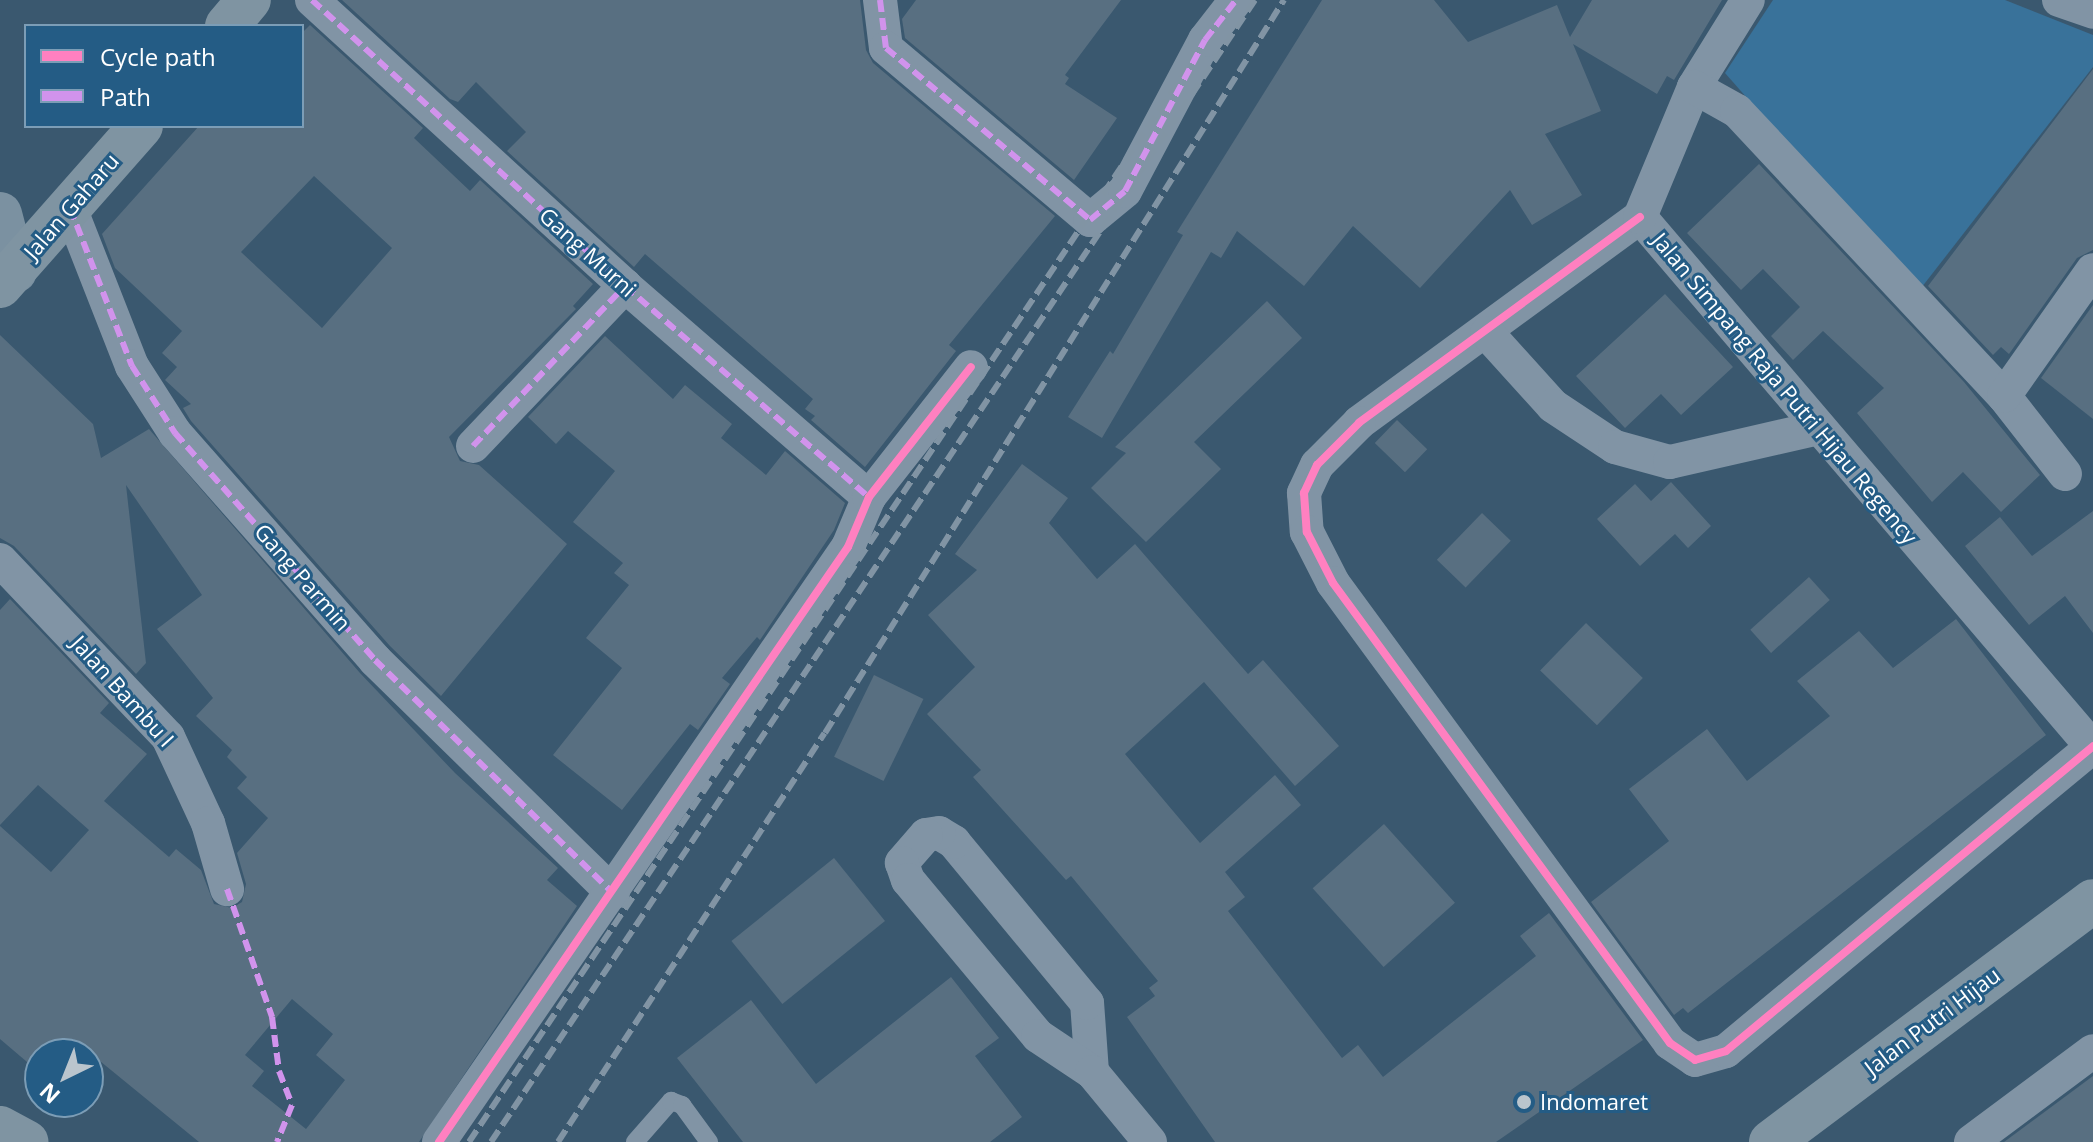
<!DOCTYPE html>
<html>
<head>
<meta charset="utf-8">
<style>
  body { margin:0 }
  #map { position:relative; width:2093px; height:1142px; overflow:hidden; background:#3a586f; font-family:"Open Sans",sans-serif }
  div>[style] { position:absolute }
  .green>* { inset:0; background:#39729a }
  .building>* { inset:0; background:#586f81; transform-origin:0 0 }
  .lane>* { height:18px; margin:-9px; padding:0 9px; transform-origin:9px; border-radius:9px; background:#8194a5 }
  .street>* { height:34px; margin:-17px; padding:0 17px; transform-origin:17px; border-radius:17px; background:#8194a5 }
  .secondary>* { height:44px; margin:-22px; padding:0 22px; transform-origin:22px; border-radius:22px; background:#7b91a1 }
  .primary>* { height:44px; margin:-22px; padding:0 22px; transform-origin:22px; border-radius:22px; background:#7f94a2 }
  .rail>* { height:6px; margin-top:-3px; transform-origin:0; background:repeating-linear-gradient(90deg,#8194a4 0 14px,transparent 0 20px) }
  .quiet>* { height:6px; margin-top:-3px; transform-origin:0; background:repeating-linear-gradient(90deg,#d193ec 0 12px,transparent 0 18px) }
  .cycleway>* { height:8px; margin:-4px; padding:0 4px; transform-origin:4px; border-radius:4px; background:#ff80c0 }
  .dots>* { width:22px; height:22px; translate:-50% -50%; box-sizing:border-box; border:4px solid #245c85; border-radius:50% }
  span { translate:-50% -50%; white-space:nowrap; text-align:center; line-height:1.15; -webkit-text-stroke:6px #245c85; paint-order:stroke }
  .street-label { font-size:22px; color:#fff }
  .poi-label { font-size:22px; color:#fff }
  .left { translate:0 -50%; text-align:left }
  .legend { position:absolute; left:24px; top:24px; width:280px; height:104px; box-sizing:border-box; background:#245c85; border:2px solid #7c9db6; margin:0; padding:10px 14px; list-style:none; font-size:24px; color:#fff }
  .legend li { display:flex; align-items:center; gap:16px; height:40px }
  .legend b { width:40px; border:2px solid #7c9db6 }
  .north { position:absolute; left:24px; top:1038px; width:80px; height:80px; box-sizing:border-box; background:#245c85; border:2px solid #7c9db6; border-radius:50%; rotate:223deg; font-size:22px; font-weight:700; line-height:32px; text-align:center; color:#fff }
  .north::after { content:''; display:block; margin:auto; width:28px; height:36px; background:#bac5cd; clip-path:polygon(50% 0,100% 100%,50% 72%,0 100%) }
</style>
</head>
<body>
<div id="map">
  <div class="green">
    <i style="clip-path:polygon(1773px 0,2005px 0,2093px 35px,2093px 67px,1918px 292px,1725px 73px)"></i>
  </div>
  <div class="building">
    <i style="clip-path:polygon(342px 0,860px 0,866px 50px,873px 63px,1055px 216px,949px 345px,956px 351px,865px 467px,811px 420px,815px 416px,805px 409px,813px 399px,645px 254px,634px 267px,507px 151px,526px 132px,476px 82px,458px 102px,450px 99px)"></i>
    <i style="clip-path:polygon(916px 0,1121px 0,1065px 75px,1069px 78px,1065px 84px,1117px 118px,1074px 180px,905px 38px,902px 19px)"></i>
    <i style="clip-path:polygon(1322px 0,1434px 0,1468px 42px,1557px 5px,1570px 37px,1592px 0,1722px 0,1674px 80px,1667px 76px,1657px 94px,1573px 44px,1601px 111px,1545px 134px,1582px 195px,1532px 225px,1510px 190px,1420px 288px,1353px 226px,1304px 286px,1237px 231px,1221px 258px,1211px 252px,1102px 438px,1068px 417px,1110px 351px,1113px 354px,1183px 235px,1177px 232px)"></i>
    <i style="clip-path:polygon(evenodd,310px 25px,423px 128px,414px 138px,470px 191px,480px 180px,593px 284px,573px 306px,576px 309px,449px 437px,460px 461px,479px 465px,567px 544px,441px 696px,390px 646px,191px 421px,183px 408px,191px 404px,165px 380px,177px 367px,162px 353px,182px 331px,115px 268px,102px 234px,199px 126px,302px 126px,302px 33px,310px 25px,314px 176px,392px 248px,322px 328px,241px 252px,314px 176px)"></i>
    <i style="clip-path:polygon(2093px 69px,2093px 250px,2077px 258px,2009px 354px,2001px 347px,1993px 355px,1928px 286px)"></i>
    <i style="clip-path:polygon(1759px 164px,1964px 382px,2040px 475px,2001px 512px,1963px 472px,1932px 502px,1857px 413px,1884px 388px,1823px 331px,1793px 360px,1771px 336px,1800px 307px,1763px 269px,1741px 290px,1687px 233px)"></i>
    <i style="clip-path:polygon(1665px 294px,1733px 367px,1681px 415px,1661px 394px,1625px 428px,1576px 376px)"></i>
    <i style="clip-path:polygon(1267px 301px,1302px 338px,1194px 442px,1221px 469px,1146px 542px,1091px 488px,1126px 453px,1115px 447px)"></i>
    <i style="clip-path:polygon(2093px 305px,2093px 419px,2041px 378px)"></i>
    <i style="clip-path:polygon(evenodd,0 335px,93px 424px,101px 458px,149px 429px,360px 673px,455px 773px,558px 868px,547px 880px,577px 906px,419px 1142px,199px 1142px,73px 1039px,61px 1054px,40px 1054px,40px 1073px,0 1039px,0 826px,51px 872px,89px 830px,38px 785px,0 825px,0 610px,10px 599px,109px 703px,100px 713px,147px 754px,104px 801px,169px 857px,176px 849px,201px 870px,214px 904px,232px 908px,242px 902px,246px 884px,237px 853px,268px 818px,237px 788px,247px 777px,227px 757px,232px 750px,196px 716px,213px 698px,157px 629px,202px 595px,126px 485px,146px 663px,136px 674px,14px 546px,0 538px,0 335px,292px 999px,333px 1034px,316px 1055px,345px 1080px,306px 1129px,252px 1086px,264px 1071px,245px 1055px,292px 999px)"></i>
    <i style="clip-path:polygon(605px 336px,673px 399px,685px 385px,732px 424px,721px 438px,766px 475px,785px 451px,845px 503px,834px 530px,760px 640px,757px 637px,722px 678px,730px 684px,698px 730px,690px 724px,622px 810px,553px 755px,622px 668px,586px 638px,629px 585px,614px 573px,623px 563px,573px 522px,615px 471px,568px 431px,556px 444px,528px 417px)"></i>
    <i style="left:1397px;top:420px;width:42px;height:32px;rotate:44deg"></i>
    <i style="clip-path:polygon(1022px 464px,1068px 498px,1049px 523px,1097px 579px,1135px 544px,1248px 674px,1263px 660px,1339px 746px,1295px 786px,1204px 682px,1125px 754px,1200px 843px,1275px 775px,1301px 805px,1225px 872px,1245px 897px,1228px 911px,1342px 1058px,1358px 1045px,1383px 1077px,1536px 956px,1520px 936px,1549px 913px,1643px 1040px,1496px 1142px,1215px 1142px,1127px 1017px,1155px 996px,1149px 988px,1158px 981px,1071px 876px,1066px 880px,973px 777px,981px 770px,927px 714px,975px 667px,928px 615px,977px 570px,955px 554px)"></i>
    <i style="clip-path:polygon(1671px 482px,1711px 526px,1688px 548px,1675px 534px,1640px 566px,1597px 519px,1635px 484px,1651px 501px)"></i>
    <i style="clip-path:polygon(2093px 511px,2093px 633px,2065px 596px,2029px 625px,1965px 546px,2000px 517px,2032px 556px)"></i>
    <i style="left:1482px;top:513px;width:40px;height:65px;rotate:44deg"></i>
    <i style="left:1809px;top:577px;width:31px;height:79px;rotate:48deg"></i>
    <i style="clip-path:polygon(1956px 619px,2046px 735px,1688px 1013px,1683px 1008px,1674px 1015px,1591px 902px,1669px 841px,1629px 789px,1707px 729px,1747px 781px,1830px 716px,1797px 681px,1859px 631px,1893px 668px)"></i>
    <i style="left:1586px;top:623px;width:79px;height:66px;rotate:44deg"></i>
    <i style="left:874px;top:675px;width:55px;height:91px;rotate:26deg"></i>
    <i style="left:1384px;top:824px;width:106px;height:96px;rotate:48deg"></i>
    <i style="left:834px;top:858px;width:81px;height:132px;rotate:51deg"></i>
    <i style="clip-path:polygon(951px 977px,999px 1038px,975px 1056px,1022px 1117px,990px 1142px,743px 1142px,677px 1058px,751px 1000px,816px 1084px)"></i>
    <i style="clip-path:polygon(2093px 1076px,2093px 1142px,2004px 1142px)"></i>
  </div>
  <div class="lane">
    <i style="left:635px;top:1142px;width:55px;rotate:-48.7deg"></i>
    <i style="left:671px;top:1101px;width:12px;rotate:20deg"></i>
    <i style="left:682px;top:1105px;width:46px;rotate:53.9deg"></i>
  </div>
  <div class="street">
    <i style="left:312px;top:0;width:424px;rotate:42.4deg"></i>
    <i style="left:625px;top:286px;width:323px;rotate:40.9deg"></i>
    <i style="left:880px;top:0;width:48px;rotate:82.9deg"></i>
    <i style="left:886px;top:48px;width:267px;rotate:40.1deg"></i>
    <i style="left:1090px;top:220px;width:45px;rotate:-39.6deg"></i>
    <i style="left:1125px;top:191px;width:171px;rotate:-62.1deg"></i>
    <i style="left:1205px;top:40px;width:51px;rotate:-52.2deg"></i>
    <i style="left:2059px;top:0;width:36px;rotate:19deg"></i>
    <i style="left:1694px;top:87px;width:102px;rotate:-58.2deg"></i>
    <i style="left:70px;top:208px;width:170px;rotate:68.6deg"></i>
    <i style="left:132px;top:366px;width:80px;rotate:57.3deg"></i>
    <i style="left:175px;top:433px;width:303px;rotate:48.6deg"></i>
    <i style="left:375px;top:660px;width:333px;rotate:44.4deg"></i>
    <i style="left:1640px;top:217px;width:348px;rotate:143.8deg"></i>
    <i style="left:1359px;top:423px;width:59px;rotate:135deg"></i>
    <i style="left:1317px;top:465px;width:31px;rotate:115deg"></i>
    <i style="left:1304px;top:493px;width:39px;rotate:86deg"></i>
    <i style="left:1307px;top:532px;width:57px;rotate:63deg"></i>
    <i style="left:1333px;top:583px;width:570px;rotate:53.77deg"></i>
    <i style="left:1670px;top:1043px;width:30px;rotate:34deg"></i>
    <i style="left:1695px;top:1060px;width:32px;rotate:-16deg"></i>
    <i style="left:1726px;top:1051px;width:477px;rotate:-39.7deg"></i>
    <i style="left:1640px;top:217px;width:698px;rotate:49.53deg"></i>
    <i style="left:1640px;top:217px;width:141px;rotate:-67.4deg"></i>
    <i style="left:1694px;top:87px;width:49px;rotate:29.2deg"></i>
    <i style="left:1737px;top:111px;width:391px;rotate:46.9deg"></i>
    <i style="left:2004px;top:396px;width:99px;rotate:52deg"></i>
    <i style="left:1487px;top:333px;width:98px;rotate:47.9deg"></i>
    <i style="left:1553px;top:406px;width:74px;rotate:33.5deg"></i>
    <i style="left:1615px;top:447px;width:57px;rotate:15.3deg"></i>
    <i style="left:1670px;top:462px;width:153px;rotate:-12.9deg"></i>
    <i style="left:2004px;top:396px;width:154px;rotate:-54.8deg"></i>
    <i style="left:473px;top:446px;width:221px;rotate:-46.5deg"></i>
    <i style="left:0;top:560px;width:244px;rotate:46.5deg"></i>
    <i style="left:168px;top:737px;width:95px;rotate:65.1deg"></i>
    <i style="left:208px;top:823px;width:69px;rotate:73.9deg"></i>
    <i style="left:1092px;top:1072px;width:69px;rotate:-94.1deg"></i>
    <i style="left:1087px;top:1003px;width:209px;rotate:-129.6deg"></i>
    <i style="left:954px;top:842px;width:17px;rotate:-149deg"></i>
    <i style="left:939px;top:833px;width:13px;rotate:171deg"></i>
    <i style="left:926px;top:835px;width:37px;rotate:131deg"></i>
    <i style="left:902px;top:863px;width:18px;rotate:71deg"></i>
    <i style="left:908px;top:880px;width:203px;rotate:50.2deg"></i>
    <i style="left:1038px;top:1036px;width:65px;rotate:33.7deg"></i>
    <i style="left:1092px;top:1072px;width:91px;rotate:50.4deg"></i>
    <i style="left:439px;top:1142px;width:722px;rotate:-55.5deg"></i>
    <i style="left:848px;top:547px;width:54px;rotate:-67.2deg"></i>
    <i style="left:869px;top:497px;width:165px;rotate:-51.9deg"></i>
    <i style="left:1971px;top:1142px;width:152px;rotate:-36.7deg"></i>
  </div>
  <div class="secondary">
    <i style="left:0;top:214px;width:59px;rotate:75.3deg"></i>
  </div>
  <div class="primary">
    <i style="left:227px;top:26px;width:34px;rotate:-50deg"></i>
    <i style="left:0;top:286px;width:213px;rotate:-48.6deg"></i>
    <i style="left:0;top:1128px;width:30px;rotate:28deg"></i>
    <i style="left:1771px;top:1142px;width:402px;rotate:-36.8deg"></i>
  </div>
  <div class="rail">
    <i style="left:469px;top:1142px;width:1374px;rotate:-56.22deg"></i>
    <i style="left:491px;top:1142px;width:1374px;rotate:-56.22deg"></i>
    <i style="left:558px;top:1142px;width:488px;rotate:-56.9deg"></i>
    <i style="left:825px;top:733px;width:865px;rotate:-57.95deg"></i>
  </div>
  <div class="quiet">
    <i style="left:312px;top:0;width:424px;rotate:42.4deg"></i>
    <i style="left:625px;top:286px;width:323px;rotate:40.9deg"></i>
    <i style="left:880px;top:0;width:48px;rotate:82.9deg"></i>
    <i style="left:886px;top:48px;width:267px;rotate:40.1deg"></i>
    <i style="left:1090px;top:220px;width:45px;rotate:-39.6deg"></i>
    <i style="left:1125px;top:191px;width:171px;rotate:-62.1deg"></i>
    <i style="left:1205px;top:40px;width:51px;rotate:-52.2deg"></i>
    <i style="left:70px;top:208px;width:170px;rotate:68.6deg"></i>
    <i style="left:132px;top:366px;width:80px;rotate:57.3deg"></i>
    <i style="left:175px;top:433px;width:303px;rotate:48.6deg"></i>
    <i style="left:375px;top:660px;width:333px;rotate:44.4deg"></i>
    <i style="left:473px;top:446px;width:221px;rotate:-46.5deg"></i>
    <i style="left:227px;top:889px;width:136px;rotate:70.6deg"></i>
    <i style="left:272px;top:1017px;width:54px;rotate:82.6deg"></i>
    <i style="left:279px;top:1071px;width:36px;rotate:69deg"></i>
    <i style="left:292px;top:1105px;width:40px;rotate:112deg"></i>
  </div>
  <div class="cycleway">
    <i style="left:1640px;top:217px;width:348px;rotate:143.8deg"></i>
    <i style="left:1359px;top:423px;width:59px;rotate:135deg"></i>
    <i style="left:1317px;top:465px;width:31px;rotate:115deg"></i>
    <i style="left:1304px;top:493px;width:39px;rotate:86deg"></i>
    <i style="left:1307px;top:532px;width:57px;rotate:63deg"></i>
    <i style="left:1333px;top:583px;width:570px;rotate:53.77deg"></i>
    <i style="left:1670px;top:1043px;width:30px;rotate:34deg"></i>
    <i style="left:1695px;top:1060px;width:32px;rotate:-16deg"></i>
    <i style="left:1726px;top:1051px;width:477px;rotate:-39.7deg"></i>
    <i style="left:439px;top:1142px;width:722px;rotate:-55.5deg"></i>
    <i style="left:848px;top:547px;width:54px;rotate:-67.2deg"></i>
    <i style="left:869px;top:497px;width:165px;rotate:-51.9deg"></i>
  </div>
  <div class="dots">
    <i style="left:1524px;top:1102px;background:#bac5cd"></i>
  </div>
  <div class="street-label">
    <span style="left:71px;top:206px;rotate:-49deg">Jalan Gaharu</span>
    <span style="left:588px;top:252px;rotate:42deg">Gang Murni</span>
    <span style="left:1785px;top:388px;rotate:50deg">Jalan Simpang Raja Putri Hijau Regency</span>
    <span style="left:303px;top:577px;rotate:49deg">Gang Parmin</span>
    <span style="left:123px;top:691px;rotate:48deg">Jalan Bambu I</span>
    <span style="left:1932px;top:1021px;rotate:-37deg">Jalan Putri Hijau</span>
  </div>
  <div class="poi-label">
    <span class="left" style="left:1540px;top:1102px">Indomaret</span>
  </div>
  <ul class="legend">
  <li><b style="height:10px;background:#ff80c0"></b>Cycle path</li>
  <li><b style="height:10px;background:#d193ec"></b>Path</li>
  </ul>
  <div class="north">N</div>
</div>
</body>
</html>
